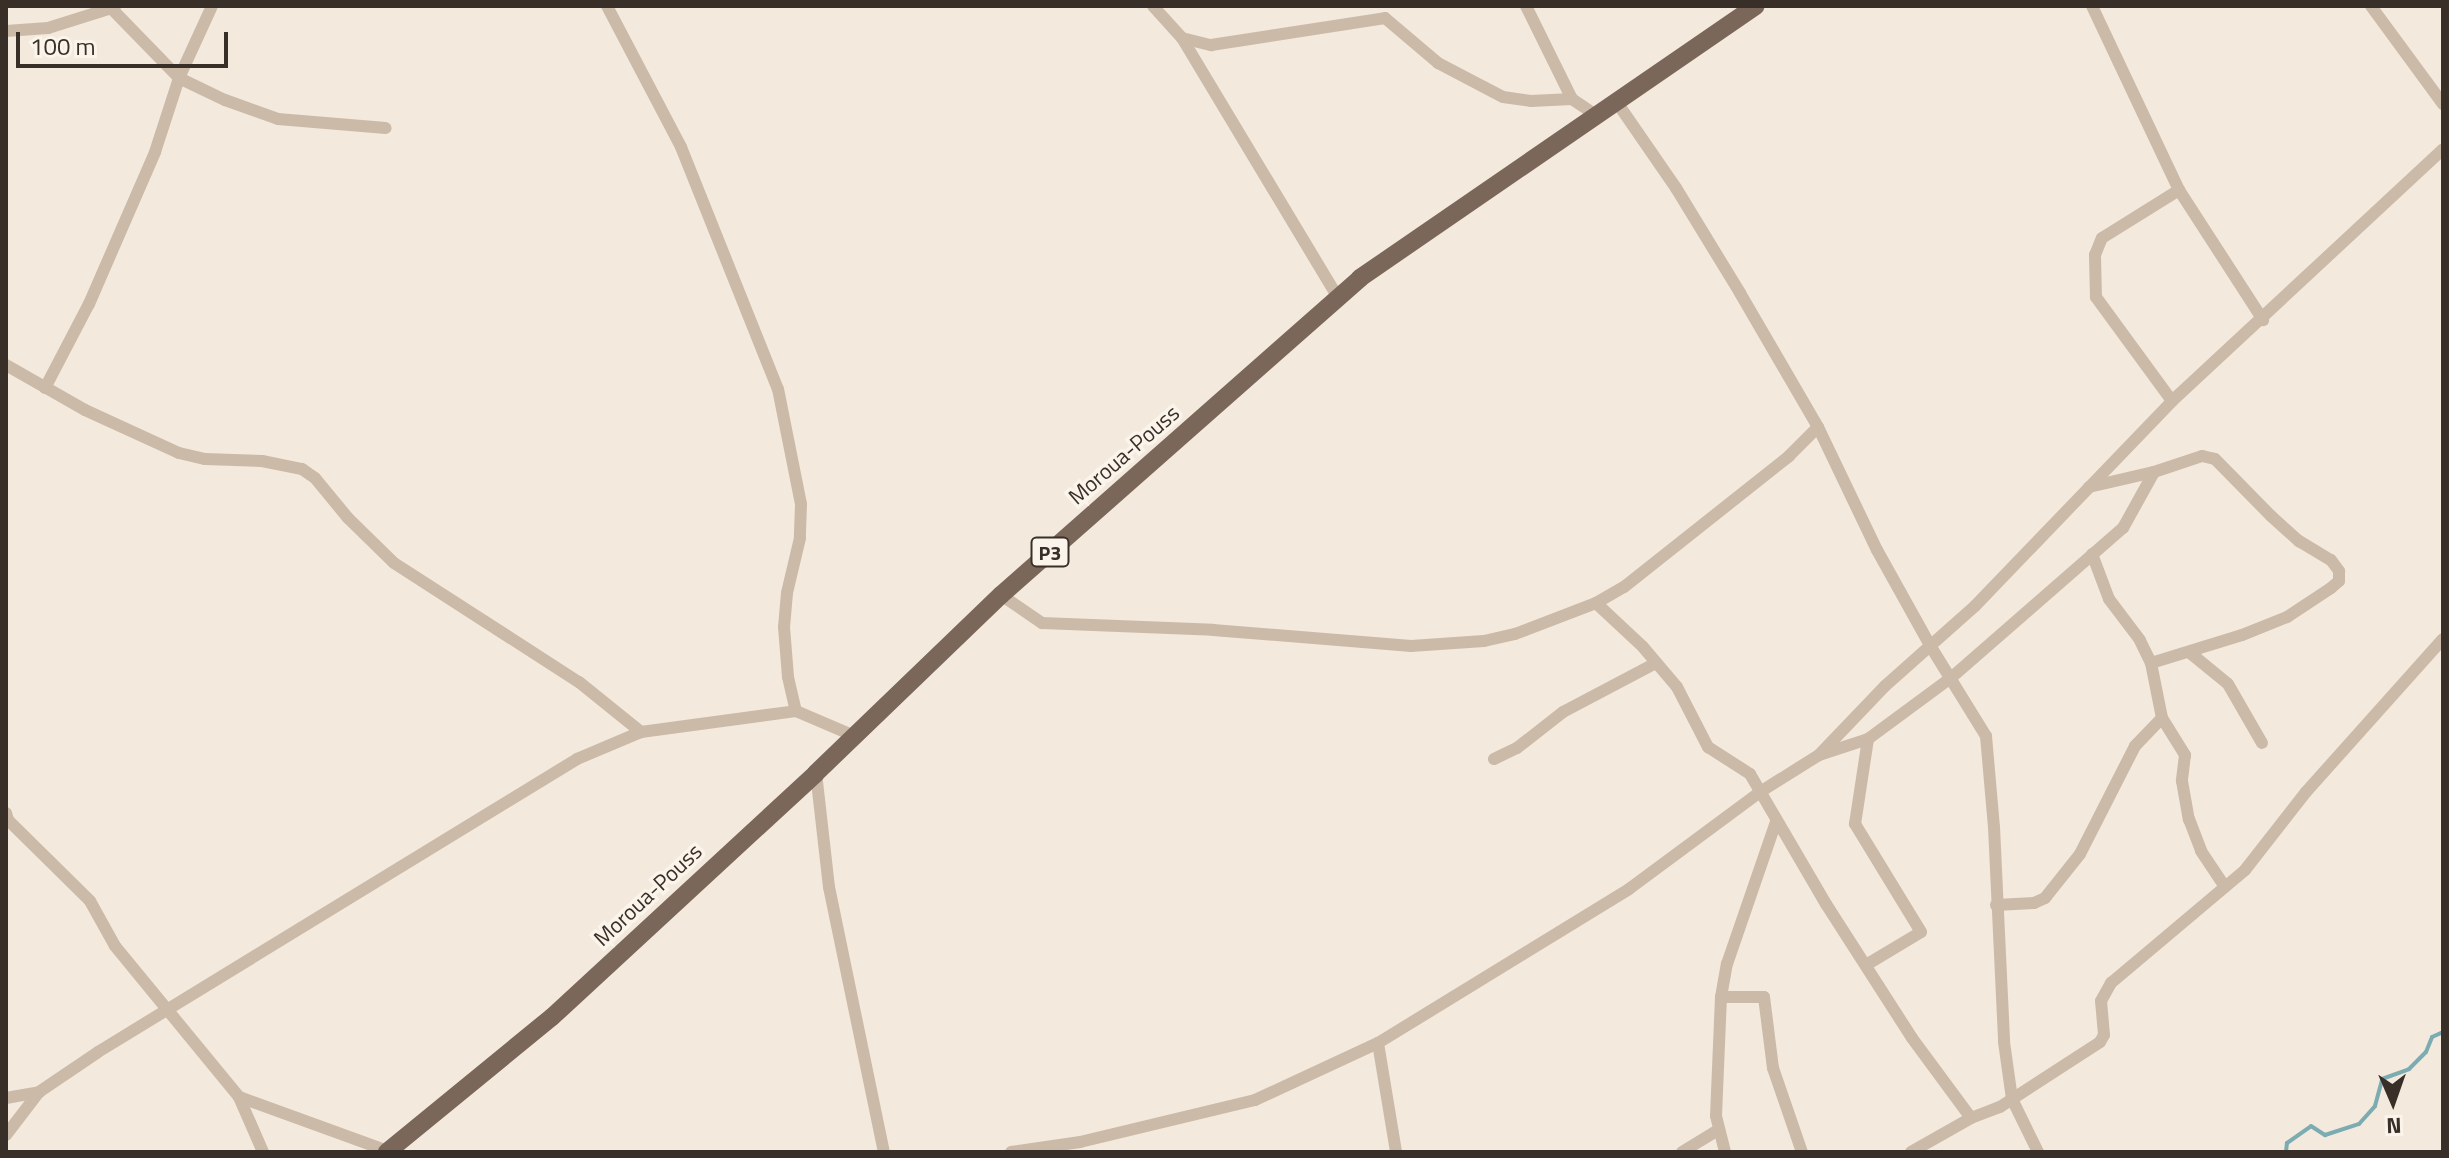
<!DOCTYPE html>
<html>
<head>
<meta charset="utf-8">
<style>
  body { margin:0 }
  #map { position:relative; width:2449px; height:1158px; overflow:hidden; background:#f3eadd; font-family:"Titillium Web",sans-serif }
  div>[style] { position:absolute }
  .stream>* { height:4px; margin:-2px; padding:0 2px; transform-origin:2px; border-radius:2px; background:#7cacb1 }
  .minor>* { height:12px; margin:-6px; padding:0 6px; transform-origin:6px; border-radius:6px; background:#ccbaa9 }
  .primary>* { height:18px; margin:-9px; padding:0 9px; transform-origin:9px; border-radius:9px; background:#7b665a }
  span { translate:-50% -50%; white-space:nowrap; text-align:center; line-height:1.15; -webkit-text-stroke:7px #faf4ea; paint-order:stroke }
  .shield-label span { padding:2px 6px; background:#faf4ea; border:2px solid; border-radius:6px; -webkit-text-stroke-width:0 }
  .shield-label { font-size:20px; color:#392f29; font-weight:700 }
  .street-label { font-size:22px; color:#392f29 }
  .frame { position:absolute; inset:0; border:8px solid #392f29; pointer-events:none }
  .north { position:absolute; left:2353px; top:1062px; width:80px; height:80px; -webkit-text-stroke:6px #faf4ea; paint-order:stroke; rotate:178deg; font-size:22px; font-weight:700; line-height:32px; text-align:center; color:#392f29 }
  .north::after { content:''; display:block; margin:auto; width:28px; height:36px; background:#392f29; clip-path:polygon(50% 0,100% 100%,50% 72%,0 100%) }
  .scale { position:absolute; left:16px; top:32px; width:212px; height:36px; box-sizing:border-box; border:4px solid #392f29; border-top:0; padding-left:10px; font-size:24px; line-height:28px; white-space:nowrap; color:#392f29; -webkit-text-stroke:6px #faf4ea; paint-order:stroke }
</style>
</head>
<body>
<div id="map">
  <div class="stream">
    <i style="left:2286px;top:1152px;width:9px;rotate:-84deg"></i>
    <i style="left:2287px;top:1143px;width:29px;rotate:-35deg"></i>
    <i style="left:2311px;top:1126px;width:17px;rotate:33deg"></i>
    <i style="left:2325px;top:1135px;width:36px;rotate:-18deg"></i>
    <i style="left:2359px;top:1124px;width:24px;rotate:-48deg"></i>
    <i style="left:2375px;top:1106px;width:28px;rotate:-75deg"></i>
    <i style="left:2382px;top:1079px;width:29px;rotate:-20deg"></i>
    <i style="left:2409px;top:1069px;width:24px;rotate:-45deg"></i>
    <i style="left:2426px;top:1052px;width:16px;rotate:-68deg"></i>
    <i style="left:2432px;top:1037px;width:12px;rotate:-24deg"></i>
  </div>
  <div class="minor">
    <i style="left:109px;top:6px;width:100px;rotate:45.8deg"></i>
    <i style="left:179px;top:78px;width:51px;rotate:25.6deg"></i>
    <i style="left:225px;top:100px;width:56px;rotate:19.7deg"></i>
    <i style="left:278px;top:119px;width:108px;rotate:4.8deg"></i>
    <i style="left:607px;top:6px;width:159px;rotate:62.3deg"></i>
    <i style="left:681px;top:147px;width:261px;rotate:68.2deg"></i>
    <i style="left:778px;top:389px;width:117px;rotate:78.7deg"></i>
    <i style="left:801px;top:504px;width:34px;rotate:92deg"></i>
    <i style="left:800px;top:538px;width:57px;rotate:103.3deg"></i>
    <i style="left:787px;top:593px;width:34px;rotate:95deg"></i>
    <i style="left:784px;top:627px;width:50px;rotate:85.4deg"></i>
    <i style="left:788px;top:677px;width:35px;rotate:77deg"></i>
    <i style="left:1153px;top:6px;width:43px;rotate:47.8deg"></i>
    <i style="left:1182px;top:38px;width:30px;rotate:14deg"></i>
    <i style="left:1211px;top:45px;width:176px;rotate:-8.8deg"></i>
    <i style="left:1385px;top:18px;width:70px;rotate:40.3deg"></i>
    <i style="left:1438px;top:63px;width:73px;rotate:27.6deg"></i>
    <i style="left:1503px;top:97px;width:28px;rotate:8deg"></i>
    <i style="left:1531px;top:101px;width:41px;rotate:-2.8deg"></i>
    <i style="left:1526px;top:6px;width:104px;rotate:63.7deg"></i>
    <i style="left:1572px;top:99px;width:30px;rotate:34deg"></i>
    <i style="left:2092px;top:6px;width:204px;rotate:64.7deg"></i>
    <i style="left:2179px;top:190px;width:155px;rotate:57.1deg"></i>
    <i style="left:2371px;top:6px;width:122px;rotate:53.7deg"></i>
    <i style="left:6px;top:31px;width:42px;rotate:-4.1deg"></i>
    <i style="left:48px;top:28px;width:70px;rotate:-17.4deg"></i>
    <i style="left:1182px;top:38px;width:305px;rotate:59deg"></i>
    <i style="left:1616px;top:101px;width:106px;rotate:55.4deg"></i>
    <i style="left:1676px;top:188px;width:123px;rotate:58.6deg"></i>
    <i style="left:1740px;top:293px;width:155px;rotate:59.8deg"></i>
    <i style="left:1818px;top:427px;width:136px;rotate:64.4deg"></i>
    <i style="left:1877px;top:550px;width:111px;rotate:60.9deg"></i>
    <i style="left:1931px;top:647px;width:105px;rotate:58.3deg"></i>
    <i style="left:1986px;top:736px;width:91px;rotate:85deg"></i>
    <i style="left:1994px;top:827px;width:215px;rotate:87.3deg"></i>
    <i style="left:2004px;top:1042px;width:58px;rotate:82deg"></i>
    <i style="left:2012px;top:1099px;width:59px;rotate:63.9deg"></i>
    <i style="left:6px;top:365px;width:91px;rotate:29.7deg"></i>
    <i style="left:85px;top:410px;width:103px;rotate:24.6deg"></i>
    <i style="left:179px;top:453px;width:27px;rotate:13deg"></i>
    <i style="left:205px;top:459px;width:57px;rotate:2deg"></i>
    <i style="left:262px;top:461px;width:41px;rotate:11.3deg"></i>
    <i style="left:302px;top:469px;width:16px;rotate:35deg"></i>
    <i style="left:315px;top:478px;width:52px;rotate:50.5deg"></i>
    <i style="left:348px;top:518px;width:64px;rotate:44.4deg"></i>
    <i style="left:394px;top:563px;width:220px;rotate:32.8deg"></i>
    <i style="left:579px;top:682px;width:80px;rotate:38.9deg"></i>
    <i style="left:45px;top:388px;width:95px;rotate:-62.4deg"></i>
    <i style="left:89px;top:304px;width:166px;rotate:-66.5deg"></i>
    <i style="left:155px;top:152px;width:78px;rotate:-72deg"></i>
    <i style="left:179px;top:78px;width:79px;rotate:-65.4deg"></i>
    <i style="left:2172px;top:401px;width:129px;rotate:-126.2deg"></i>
    <i style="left:2096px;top:297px;width:42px;rotate:-91.4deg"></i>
    <i style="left:2095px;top:255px;width:18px;rotate:-68deg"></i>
    <i style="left:2102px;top:238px;width:91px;rotate:-31.9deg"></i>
    <i style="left:2089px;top:487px;width:67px;rotate:-13deg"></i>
    <i style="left:2154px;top:472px;width:51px;rotate:-18.4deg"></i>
    <i style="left:2202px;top:456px;width:13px;rotate:13deg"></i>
    <i style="left:2215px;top:459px;width:80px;rotate:45.5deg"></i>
    <i style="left:2271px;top:516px;width:38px;rotate:42deg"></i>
    <i style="left:2299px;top:541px;width:37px;rotate:31deg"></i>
    <i style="left:2331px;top:560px;width:14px;rotate:54deg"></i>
    <i style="left:2339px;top:571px;width:10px;rotate:90deg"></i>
    <i style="left:2339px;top:581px;width:11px;rotate:139deg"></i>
    <i style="left:2331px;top:588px;width:53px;rotate:146.6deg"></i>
    <i style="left:2287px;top:617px;width:48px;rotate:158.2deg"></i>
    <i style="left:2242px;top:635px;width:95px;rotate:162.9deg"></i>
    <i style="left:1001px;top:595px;width:50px;rotate:34.3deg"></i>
    <i style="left:1042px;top:623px;width:171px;rotate:2.3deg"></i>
    <i style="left:1213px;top:630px;width:199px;rotate:4.6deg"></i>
    <i style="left:1411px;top:646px;width:73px;rotate:-3.9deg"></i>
    <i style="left:1484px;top:641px;width:32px;rotate:-13deg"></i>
    <i style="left:1515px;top:634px;width:87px;rotate:-20.9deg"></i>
    <i style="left:1596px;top:603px;width:32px;rotate:-30deg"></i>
    <i style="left:1624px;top:587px;width:211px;rotate:-38.4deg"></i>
    <i style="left:1789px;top:456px;width:41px;rotate:-45deg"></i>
    <i style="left:1596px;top:603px;width:64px;rotate:43.1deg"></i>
    <i style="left:1643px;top:647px;width:52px;rotate:49.6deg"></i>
    <i style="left:1677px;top:687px;width:68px;rotate:62.7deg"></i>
    <i style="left:1708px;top:747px;width:50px;rotate:32.7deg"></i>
    <i style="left:1750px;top:774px;width:151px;rotate:59.7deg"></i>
    <i style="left:1826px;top:904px;width:159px;rotate:57.3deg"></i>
    <i style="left:1912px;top:1038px;width:99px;rotate:53.6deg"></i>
    <i style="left:2189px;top:652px;width:50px;rotate:39.4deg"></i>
    <i style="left:2228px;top:684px;width:68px;rotate:60deg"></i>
    <i style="left:2162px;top:718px;width:44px;rotate:58.1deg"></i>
    <i style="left:2185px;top:755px;width:26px;rotate:97deg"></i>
    <i style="left:2182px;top:781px;width:39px;rotate:80deg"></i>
    <i style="left:2189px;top:819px;width:34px;rotate:69deg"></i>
    <i style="left:2201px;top:851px;width:43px;rotate:56.3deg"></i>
    <i style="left:1819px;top:755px;width:52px;rotate:-18.1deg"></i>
    <i style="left:1868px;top:739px;width:104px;rotate:-36.4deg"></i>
    <i style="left:1952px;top:677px;width:227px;rotate:-41.1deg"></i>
    <i style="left:2123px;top:528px;width:64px;rotate:-61deg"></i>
    <i style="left:1494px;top:759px;width:25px;rotate:-26deg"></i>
    <i style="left:1517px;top:748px;width:58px;rotate:-38deg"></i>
    <i style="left:1563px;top:712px;width:105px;rotate:-27.8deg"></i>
    <i style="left:816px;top:773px;width:115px;rotate:83.5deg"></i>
    <i style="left:829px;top:887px;width:271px;rotate:78.3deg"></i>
    <i style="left:6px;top:813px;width:7px;rotate:74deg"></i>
    <i style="left:8px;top:820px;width:115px;rotate:44.6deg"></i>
    <i style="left:90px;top:901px;width:51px;rotate:60.9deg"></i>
    <i style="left:115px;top:946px;width:195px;rotate:50.6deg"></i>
    <i style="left:239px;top:1097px;width:60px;rotate:66.4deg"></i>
    <i style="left:1996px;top:905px;width:38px;rotate:-3deg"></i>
    <i style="left:2034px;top:903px;width:12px;rotate:-24deg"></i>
    <i style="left:2045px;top:898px;width:56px;rotate:-51.5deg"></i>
    <i style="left:2080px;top:854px;width:121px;rotate:-63deg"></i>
    <i style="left:2135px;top:746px;width:39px;rotate:-46deg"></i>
    <i style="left:2162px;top:718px;width:56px;rotate:-101.3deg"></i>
    <i style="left:2151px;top:663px;width:25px;rotate:-116deg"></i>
    <i style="left:2140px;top:640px;width:51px;rotate:-127.1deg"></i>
    <i style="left:2109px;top:599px;width:48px;rotate:-110.7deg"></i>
    <i style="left:1866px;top:965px;width:64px;rotate:-31deg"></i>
    <i style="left:1921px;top:932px;width:127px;rotate:-121.4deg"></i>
    <i style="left:1855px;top:824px;width:86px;rotate:-81.3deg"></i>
    <i style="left:1721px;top:997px;width:43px"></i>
    <i style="left:1764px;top:997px;width:72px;rotate:82.8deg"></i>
    <i style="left:1773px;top:1068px;width:89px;rotate:71deg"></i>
    <i style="left:1378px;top:1043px;width:110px;rotate:80.6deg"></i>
    <i style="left:239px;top:1097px;width:158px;rotate:19.9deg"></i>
    <i style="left:6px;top:1098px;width:34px;rotate:-10deg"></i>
    <i style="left:6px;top:1135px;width:54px;rotate:-52.5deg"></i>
    <i style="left:39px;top:1092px;width:71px;rotate:-34.1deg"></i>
    <i style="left:98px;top:1052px;width:562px;rotate:-31.45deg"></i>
    <i style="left:577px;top:759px;width:69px;rotate:-22.9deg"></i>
    <i style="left:641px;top:732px;width:156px;rotate:-7.7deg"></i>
    <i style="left:796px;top:711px;width:61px;rotate:23.2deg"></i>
    <i style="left:1011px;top:1152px;width:70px;rotate:-8.2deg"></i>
    <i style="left:1080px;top:1142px;width:180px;rotate:-13.5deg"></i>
    <i style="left:1255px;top:1100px;width:136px;rotate:-24.9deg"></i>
    <i style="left:1378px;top:1043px;width:294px;rotate:-31.5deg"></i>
    <i style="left:1629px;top:889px;width:163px;rotate:-36.5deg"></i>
    <i style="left:1760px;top:792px;width:70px;rotate:-32.1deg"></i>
    <i style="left:1819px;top:755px;width:95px;rotate:-46.3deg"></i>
    <i style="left:1885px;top:686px;width:120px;rotate:-41.6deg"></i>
    <i style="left:1975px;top:606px;width:284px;rotate:-46.1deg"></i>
    <i style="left:2172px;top:401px;width:370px;rotate:-42.9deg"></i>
    <i style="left:1682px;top:1152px;width:42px;rotate:-31.4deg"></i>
    <i style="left:1725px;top:1152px;width:37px;rotate:-104deg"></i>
    <i style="left:1716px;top:1116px;width:119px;rotate:-87.6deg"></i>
    <i style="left:1721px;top:997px;width:34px;rotate:-80deg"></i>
    <i style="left:1727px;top:964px;width:150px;rotate:-71deg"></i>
    <i style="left:1911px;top:1152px;width:69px;rotate:-29.5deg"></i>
    <i style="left:1971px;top:1118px;width:31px;rotate:-21deg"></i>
    <i style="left:2000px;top:1107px;width:119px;rotate:-33deg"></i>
    <i style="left:2100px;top:1042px;width:8px;rotate:-60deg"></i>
    <i style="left:2104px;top:1035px;width:34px;rotate:-95deg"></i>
    <i style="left:2101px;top:1001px;width:21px;rotate:-61deg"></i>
    <i style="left:2111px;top:983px;width:175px;rotate:-40.1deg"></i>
    <i style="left:2245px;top:870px;width:99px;rotate:-52deg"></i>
    <i style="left:2306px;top:792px;width:205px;rotate:-48.2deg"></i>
  </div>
  <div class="primary">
    <i style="left:387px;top:1152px;width:213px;rotate:-39.3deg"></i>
    <i style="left:552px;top:1017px;width:359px;rotate:-42.7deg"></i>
    <i style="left:816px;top:773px;width:257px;rotate:-43.9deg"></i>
    <i style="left:1001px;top:595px;width:479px;rotate:-41.4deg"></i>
    <i style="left:1360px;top:278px;width:480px;rotate:-34.5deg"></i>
  </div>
  <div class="shield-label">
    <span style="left:1050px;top:552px">P3</span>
  </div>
  <div class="street-label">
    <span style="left:1124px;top:455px;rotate:-41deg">Moroua-Pouss</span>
    <span style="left:648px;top:895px;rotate:-43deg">Moroua-Pouss</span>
  </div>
  <div class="frame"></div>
  <div class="north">N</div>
  <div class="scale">100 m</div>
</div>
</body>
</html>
